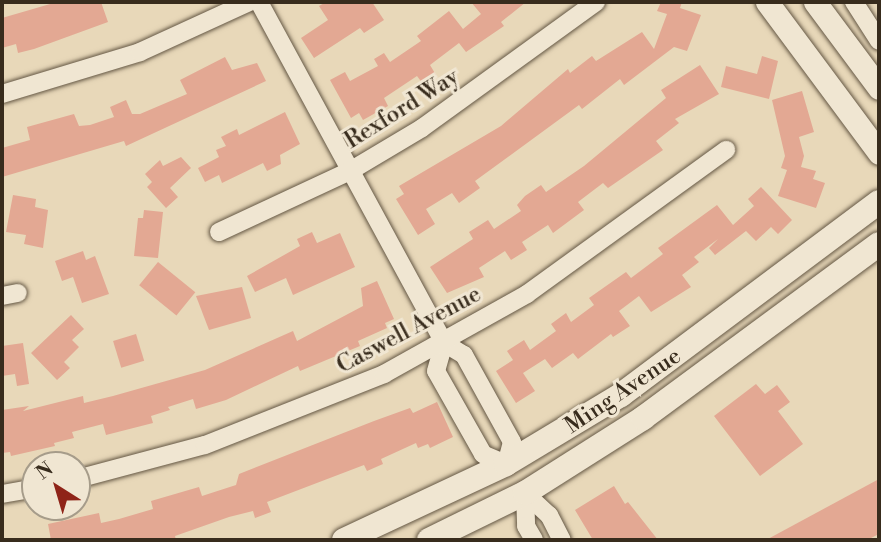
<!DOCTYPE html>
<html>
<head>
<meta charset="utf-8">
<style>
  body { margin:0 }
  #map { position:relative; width:881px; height:542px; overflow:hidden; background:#e8d8b9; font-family:"Libre Bodoni",serif }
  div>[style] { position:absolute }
  .building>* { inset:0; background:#e3a893; transform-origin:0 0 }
  .roads { filter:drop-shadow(0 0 2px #645744) drop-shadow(0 0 2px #645744) }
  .minor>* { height:18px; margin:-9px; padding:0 9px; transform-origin:9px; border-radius:9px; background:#f0e6d2 }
  .tertiary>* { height:23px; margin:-11.5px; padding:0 11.5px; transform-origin:11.5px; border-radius:11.5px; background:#f0e6d2 }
  .secondary>* { height:24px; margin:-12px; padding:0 12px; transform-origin:12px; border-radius:12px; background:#f0e6d2 }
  span { translate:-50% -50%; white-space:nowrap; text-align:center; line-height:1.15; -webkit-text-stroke:6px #f0e6d2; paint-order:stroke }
  .street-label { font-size:23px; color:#382c1d }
  .frame { position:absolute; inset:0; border:4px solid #382c1d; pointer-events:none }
  .north { position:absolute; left:21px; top:451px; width:70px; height:70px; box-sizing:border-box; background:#f0e6d2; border:2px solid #a69c8a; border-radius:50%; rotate:323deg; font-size:19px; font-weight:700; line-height:28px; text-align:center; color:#382c1d }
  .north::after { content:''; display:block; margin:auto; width:24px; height:32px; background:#8f2418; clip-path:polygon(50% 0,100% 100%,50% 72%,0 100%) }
</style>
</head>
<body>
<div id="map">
  <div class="building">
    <i style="clip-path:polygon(57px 2px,101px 2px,108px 22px,34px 49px,18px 53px,16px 44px,2px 48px,2px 18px)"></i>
    <i style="clip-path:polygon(326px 2px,372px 2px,384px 20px,364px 33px,360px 28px,314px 58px,301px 38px,328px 20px,319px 6px)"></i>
    <i style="clip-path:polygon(471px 2px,526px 2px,501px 22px,504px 26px,466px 52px,459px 43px,430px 65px,436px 75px,423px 84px,417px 76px,384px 98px,388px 106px,363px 120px,359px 113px,351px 118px,330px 80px,345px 72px,350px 81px,378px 66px,374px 59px,384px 53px,390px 62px,421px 41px,417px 36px,449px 11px,463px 29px,481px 14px)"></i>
    <i style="clip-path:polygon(661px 2px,682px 2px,680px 8px,701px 15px,687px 51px,674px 47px,624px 85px,620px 79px,582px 109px,579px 105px,475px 181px,480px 188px,459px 203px,452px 193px,426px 209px,435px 224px,418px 235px,396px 199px,404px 194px,399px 186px,501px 126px,568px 69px,570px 73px,592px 56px,596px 61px,642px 32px,654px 49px,667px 14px,657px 11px)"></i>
    <i style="clip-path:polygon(762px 56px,778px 61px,769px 99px,721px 87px,726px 66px,757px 74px)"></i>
    <i style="clip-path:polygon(225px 57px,232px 70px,257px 63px,266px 81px,126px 146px,124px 141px,2px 177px,2px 148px,30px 140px,27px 127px,74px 114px,79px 126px,90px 125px,114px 117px,110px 107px,126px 100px,132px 114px,140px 114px,187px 94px,180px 80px)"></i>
    <i style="clip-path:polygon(700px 65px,719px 94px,675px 119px,679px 123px,656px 141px,663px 150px,608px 188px,603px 183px,578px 202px,584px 210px,553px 233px,548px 225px,522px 242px,527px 250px,511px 260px,505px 251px,479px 268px,484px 277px,447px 293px,430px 267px,473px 239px,469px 232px,488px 220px,494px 229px,521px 211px,517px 205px,525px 196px,541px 185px,546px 192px,584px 166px,666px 98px,661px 90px)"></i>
    <i style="clip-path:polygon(802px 91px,814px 132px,799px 137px,804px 156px,801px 167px,816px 171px,813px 179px,825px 183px,816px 208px,778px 196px,787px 170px,781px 168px,785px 156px,772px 100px)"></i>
    <i style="clip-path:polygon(285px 112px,300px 144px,280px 155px,281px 164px,267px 171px,263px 163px,222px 183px,219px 175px,205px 182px,198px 168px,219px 157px,216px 150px,226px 146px,221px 137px,237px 129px,239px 135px)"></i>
    <i style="clip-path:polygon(181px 157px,191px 168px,170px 188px,178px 197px,166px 208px,147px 187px,152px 182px,145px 174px,160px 160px,163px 166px)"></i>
    <i style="clip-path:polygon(761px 187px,792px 220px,778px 234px,771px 227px,756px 241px,746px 231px,715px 255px,709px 248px,718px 239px,694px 257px,699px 262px,682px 275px,691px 287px,651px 312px,639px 296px,619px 311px,630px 326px,613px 337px,611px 334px,578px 359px,573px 353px,552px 368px,545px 359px,523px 373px,535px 391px,516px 403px,496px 371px,513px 360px,507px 351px,524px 340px,530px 350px,556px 331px,551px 324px,566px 313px,571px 322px,594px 305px,589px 298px,626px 272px,631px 278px,663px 254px,658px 248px,717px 205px,733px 225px,754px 206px,748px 199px)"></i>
    <i style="clip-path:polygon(13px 195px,36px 199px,35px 207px,48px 210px,43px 248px,24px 244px,26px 235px,6px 232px)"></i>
    <i style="clip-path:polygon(144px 210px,163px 212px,158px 258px,134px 256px,138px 218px,143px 218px)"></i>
    <i style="clip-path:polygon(312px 232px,317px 243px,340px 233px,355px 267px,293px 295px,286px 278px,255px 292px,247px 276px,300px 246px,297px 239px)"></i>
    <i style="clip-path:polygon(83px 251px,86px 260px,95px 256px,109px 294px,82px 303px,73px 277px,62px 281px,55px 261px)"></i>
    <i style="left:158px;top:262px;width:48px;height:30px;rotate:39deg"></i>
    <i style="clip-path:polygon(377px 281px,394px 319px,385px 323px,387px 328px,358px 341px,360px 346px,300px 371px,298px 366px,226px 400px,196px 409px,193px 399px,168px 407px,170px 410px,151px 416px,153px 423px,106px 435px,103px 424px,72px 432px,74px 438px,54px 443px,55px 446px,11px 456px,10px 452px,2px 453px,2px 410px,29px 406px,23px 411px,83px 396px,84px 403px,113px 396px,205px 370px,293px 331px,297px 341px,363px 306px,361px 288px)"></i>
    <i style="clip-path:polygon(242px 287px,251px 318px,209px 330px,196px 296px)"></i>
    <i style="clip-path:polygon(71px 315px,84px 329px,72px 340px,79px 347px,64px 362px,70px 368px,57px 380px,31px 353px)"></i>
    <i style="left:136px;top:334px;width:28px;height:24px;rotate:73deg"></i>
    <i style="clip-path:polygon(23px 343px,29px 384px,17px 386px,15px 374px,2px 376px,2px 346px)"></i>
    <i style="clip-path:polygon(756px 384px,765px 394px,777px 385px,790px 402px,778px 411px,803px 444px,760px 476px,714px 416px)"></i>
    <i style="clip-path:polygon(437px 402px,453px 437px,430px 448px,428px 444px,418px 448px,416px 443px,381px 459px,383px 464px,367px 471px,364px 465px,267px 502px,271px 512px,255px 518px,253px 511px,229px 517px,175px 536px,176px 540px,51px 540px,48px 524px,99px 513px,101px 523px,119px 519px,153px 509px,151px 501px,199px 487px,202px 496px,236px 485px,239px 474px,374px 421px,410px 408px,413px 413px)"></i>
    <i style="clip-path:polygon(879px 479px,879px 534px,867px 540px,766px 540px)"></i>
    <i style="clip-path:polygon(614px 486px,625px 504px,628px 502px,658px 540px,593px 540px,575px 510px)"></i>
  </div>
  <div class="roads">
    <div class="minor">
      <i style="left:259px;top:2px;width:388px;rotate:61.5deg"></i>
      <i style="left:444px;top:343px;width:23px;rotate:31deg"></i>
      <i style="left:464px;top:355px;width:99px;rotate:61.1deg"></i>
      <i style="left:512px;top:442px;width:23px;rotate:105deg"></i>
      <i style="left:506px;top:464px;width:25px;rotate:-157deg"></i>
      <i style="left:483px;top:454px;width:95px;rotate:-119.5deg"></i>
      <i style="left:436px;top:371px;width:29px;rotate:-74deg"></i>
      <i style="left:854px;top:2px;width:46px;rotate:57.3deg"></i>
      <i style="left:2px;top:94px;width:144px;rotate:-16.9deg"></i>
      <i style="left:140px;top:52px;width:120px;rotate:-24.6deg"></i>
      <i style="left:219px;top:232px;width:145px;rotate:-25deg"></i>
      <i style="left:350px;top:171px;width:84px;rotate:-30.8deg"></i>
      <i style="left:422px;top:128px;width:215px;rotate:-35.9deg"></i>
      <i style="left:2px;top:296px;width:16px;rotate:-11deg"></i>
      <i style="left:77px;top:479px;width:132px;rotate:-14.9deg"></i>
      <i style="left:205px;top:445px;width:193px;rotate:-21.6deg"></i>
      <i style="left:384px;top:374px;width:164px;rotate:-29.2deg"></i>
      <i style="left:527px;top:294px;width:246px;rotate:-35.9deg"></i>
      <i style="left:525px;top:493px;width:33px;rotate:43deg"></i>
      <i style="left:549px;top:515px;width:28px;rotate:63deg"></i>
      <i style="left:525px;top:493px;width:33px;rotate:88deg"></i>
      <i style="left:526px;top:526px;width:16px;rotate:60deg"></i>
      <i style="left:2px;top:494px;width:34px;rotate:-10deg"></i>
    </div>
    <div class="tertiary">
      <i style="left:767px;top:2px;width:188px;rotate:53.4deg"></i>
      <i style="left:815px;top:2px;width:107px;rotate:53.3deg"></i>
    </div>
    <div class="secondary">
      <i style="left:344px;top:540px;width:179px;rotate:-25.1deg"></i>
      <i style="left:506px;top:464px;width:134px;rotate:-31deg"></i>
      <i style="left:621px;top:395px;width:322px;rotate:-36.8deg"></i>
      <i style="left:429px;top:540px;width:107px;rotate:-26.1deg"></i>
      <i style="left:525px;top:493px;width:140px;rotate:-32.4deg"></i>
      <i style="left:643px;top:418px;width:293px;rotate:-36.4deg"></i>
    </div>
  </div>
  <div class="street-label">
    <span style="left:402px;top:109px;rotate:-32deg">Rexford Way</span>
    <span style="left:409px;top:330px;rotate:-28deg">Caswell Avenue</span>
    <span style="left:623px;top:391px;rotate:-34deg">Ming Avenue</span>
  </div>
  <div class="frame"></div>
  <div class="north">N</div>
</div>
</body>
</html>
